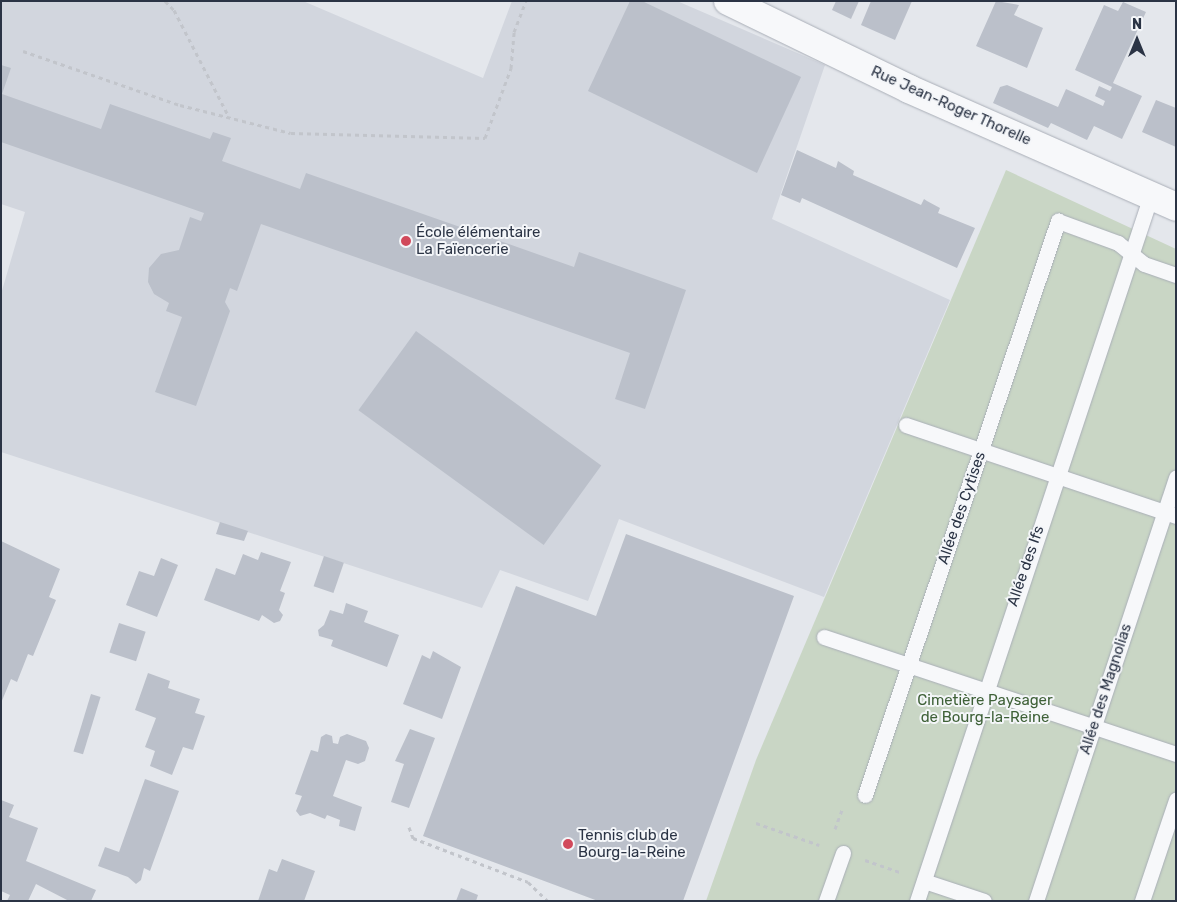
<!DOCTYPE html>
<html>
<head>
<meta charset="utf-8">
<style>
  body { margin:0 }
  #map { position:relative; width:1177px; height:902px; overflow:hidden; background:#e4e7ec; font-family:Rubik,sans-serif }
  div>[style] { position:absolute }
  .built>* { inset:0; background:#d2d6de }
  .green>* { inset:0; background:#c9d6c5 }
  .building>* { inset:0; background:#bbc0ca; transform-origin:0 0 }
  .path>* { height:3px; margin-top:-1.5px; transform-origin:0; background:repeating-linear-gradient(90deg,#c2c5cb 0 4px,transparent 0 8px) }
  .roads { filter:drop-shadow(0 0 1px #a9aeb7) drop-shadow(0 0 1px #a9aeb7) }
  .lane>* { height:15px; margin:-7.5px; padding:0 7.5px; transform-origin:7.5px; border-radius:7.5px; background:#f7f8fa }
  .street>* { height:28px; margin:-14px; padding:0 14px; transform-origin:14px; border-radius:14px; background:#f7f8fa }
  .dots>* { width:14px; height:14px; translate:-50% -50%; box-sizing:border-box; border:2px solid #f4f6f9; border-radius:50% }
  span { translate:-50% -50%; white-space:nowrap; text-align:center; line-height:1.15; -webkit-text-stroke:4px #f4f6f9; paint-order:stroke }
  .street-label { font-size:15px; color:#2b3445 }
  .poi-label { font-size:15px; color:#2b3445 }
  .left { translate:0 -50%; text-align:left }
  .park-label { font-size:15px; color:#3f6138 }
  .frame { position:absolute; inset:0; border:2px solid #2b3445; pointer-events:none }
  .north { position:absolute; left:1112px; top:15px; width:50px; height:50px; -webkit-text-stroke:4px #f4f6f9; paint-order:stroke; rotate:0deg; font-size:14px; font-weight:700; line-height:20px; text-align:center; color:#2b3445 }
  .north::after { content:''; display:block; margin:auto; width:18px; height:22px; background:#2b3445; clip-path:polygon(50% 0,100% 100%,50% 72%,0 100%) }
</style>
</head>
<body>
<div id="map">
  <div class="built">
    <i style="clip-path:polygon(1px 1px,303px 1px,483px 78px,512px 1px,677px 1px,825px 65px,772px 219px,950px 300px,824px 597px,619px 519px,588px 601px,500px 570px,482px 608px,1px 452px,1px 294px,25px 212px,1px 204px)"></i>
  </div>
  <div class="green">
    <i style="clip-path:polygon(1006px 170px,1176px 249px,1176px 901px,706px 901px,756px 760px)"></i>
  </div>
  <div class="building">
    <i style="clip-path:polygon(630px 1px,642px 1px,801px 77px,757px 173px,588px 91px)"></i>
    <i style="clip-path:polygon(836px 1px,859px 1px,851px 19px,832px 10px)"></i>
    <i style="clip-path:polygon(871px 1px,912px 1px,895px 40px,861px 25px)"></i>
    <i style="clip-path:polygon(996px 1px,1019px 5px,1014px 15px,1043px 28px,1027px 68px,976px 46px)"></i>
    <i style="clip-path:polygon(1123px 2px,1146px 12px,1113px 83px,1142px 96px,1122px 139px,1094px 126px,1087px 140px,1051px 123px,1048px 128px,993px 103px,1000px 87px,1007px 85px,1058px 107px,1066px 89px,1103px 106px,1105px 101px,1095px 96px,1099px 86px,1110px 91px,1112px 87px,1075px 70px,1104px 5px,1118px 11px)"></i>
    <i style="clip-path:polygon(1px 65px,11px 68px,2px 94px,101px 129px,110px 104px,210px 139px,213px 132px,231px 138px,222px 161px,300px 189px,306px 173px,574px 267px,579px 252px,686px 290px,645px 409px,615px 399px,630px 353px,261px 224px,237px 291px,230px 288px,225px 302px,230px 311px,196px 406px,155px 392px,182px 317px,166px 311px,169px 303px,154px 294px,148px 282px,149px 268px,161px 254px,179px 250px,190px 217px,201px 221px,204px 213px,1px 142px)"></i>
    <i style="clip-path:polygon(1156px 100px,1176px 108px,1176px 147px,1142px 132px)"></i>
    <i style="clip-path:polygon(797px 150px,836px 168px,838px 161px,854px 171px,853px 175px,921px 205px,924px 199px,927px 201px,940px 208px,938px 213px,975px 228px,957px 268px,802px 198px,800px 203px,781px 195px)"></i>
    <i style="left:416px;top:331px;width:229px;height:98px;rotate:36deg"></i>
    <i style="clip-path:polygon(220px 522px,248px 531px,244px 541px,216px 534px)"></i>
    <i style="clip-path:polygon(626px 534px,794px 596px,683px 901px,598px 901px,423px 836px,516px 586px,596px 616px)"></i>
    <i style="clip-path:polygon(1px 541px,60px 569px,49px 597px,56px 600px,33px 656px,28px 654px,17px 682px,11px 679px,1px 703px)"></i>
    <i style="clip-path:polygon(261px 552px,291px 562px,280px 591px,285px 593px,279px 610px,283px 615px,280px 621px,274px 623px,262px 615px,259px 621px,204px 600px,216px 568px,235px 575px,243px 554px,258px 560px)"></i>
    <i style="left:324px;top:556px;width:21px;height:32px;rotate:19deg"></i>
    <i style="clip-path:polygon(161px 558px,178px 565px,157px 617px,126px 605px,139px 571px,154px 576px)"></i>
    <i style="clip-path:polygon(346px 603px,368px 611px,364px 622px,399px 635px,387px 667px,331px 646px,333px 640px,319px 636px,318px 630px,324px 625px,330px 610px,343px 614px)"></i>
    <i style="left:119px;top:623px;width:28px;height:31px;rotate:18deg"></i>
    <i style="clip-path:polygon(433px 651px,461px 667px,442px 719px,403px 704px,422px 655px,430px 659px)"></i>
    <i style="clip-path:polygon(148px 673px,170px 681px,168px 688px,200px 699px,195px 713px,205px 716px,193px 750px,183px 747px,172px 775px,150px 766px,155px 751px,145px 747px,156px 718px,135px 710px)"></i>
    <i style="left:91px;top:694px;width:10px;height:60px;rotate:17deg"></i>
    <i style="clip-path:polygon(410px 729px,435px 738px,409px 808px,391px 802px,404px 764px,395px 761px)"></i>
    <i style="clip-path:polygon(326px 734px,332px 736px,333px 743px,338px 744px,340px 737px,347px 734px,366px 741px,369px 748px,365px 761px,358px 764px,346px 760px,333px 796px,362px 807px,355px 831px,339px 826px,340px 820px,327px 815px,325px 819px,310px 813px,300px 816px,296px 811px,302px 796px,295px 794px,311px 750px,318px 752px,321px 737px)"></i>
    <i style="clip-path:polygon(145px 779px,179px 791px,150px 871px,144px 868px,141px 880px,136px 884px,128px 877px,98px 866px,105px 847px,119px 852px)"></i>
    <i style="clip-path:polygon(1px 800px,14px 805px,9px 817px,38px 828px,26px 861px,96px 890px,91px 901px,69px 901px,36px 884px,28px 901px,7px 901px,10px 895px,1px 891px)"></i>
    <i style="clip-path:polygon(282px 859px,315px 871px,304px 901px,258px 901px,269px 869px,277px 872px)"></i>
    <i style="clip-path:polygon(461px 888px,478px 895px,476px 901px,456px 901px)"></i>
  </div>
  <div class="path">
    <i style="left:165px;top:1px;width:13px;rotate:45deg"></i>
    <i style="left:174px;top:10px;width:120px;rotate:62.8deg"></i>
    <i style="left:23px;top:51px;width:166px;rotate:19deg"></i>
    <i style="left:180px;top:105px;width:114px;rotate:14.2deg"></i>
    <i style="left:291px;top:133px;width:194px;rotate:1.5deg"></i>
    <i style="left:485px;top:138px;width:75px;rotate:-69.6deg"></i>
    <i style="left:511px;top:68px;width:36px;rotate:-85deg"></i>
    <i style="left:514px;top:32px;width:33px;rotate:-69deg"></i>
    <i style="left:756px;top:823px;width:67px;rotate:19.2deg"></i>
    <i style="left:409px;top:827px;width:12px;rotate:70deg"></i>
    <i style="left:413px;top:838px;width:123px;rotate:20.9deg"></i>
    <i style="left:528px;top:882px;width:28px;rotate:44deg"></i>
    <i style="left:835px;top:829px;width:23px;rotate:-70deg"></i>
    <i style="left:865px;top:860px;width:37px;rotate:19deg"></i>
  </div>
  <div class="roads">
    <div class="lane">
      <i style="left:906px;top:425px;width:285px;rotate:18.6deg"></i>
      <i style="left:824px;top:637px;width:371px;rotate:18.4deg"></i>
      <i style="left:865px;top:795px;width:606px;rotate:-71.42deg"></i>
      <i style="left:1058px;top:221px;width:64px;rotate:20.1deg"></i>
      <i style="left:1118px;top:243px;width:33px;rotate:39deg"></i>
      <i style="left:1144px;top:264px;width:34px;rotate:19deg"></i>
      <i style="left:924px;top:881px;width:63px;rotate:18.4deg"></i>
      <i style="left:826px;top:901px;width:51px;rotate:-70.5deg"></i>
      <i style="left:917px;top:901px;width:744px;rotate:-71.66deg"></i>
      <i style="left:1036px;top:901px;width:446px;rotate:-71.7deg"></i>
      <i style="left:1142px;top:901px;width:107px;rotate:-71.4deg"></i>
    </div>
    <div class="street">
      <i style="left:728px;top:1px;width:201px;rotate:25.9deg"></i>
      <i style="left:909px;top:89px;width:292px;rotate:23.8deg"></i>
    </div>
  </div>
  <div class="dots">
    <i style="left:406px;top:241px;background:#d1495b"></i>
    <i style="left:568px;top:844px;background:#d1495b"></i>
  </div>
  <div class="street-label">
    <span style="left:951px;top:106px;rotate:24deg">Rue Jean-Roger Thorelle</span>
    <span style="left:962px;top:508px;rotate:-71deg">Allée des Cytises</span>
    <span style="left:1026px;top:566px;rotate:-71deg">Allée des Ifs</span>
    <span style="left:1106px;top:689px;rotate:-72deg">Allée des Magnolias</span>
  </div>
  <div class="poi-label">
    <span class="left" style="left:416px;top:241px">École élémentaire<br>La Faïencerie</span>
    <span class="left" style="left:578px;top:844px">Tennis club de<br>Bourg-la-Reine</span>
  </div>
  <div class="park-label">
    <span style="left:985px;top:709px">Cimetière Paysager<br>de Bourg-la-Reine</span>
  </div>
  <div class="frame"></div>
  <div class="north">N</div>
</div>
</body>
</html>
